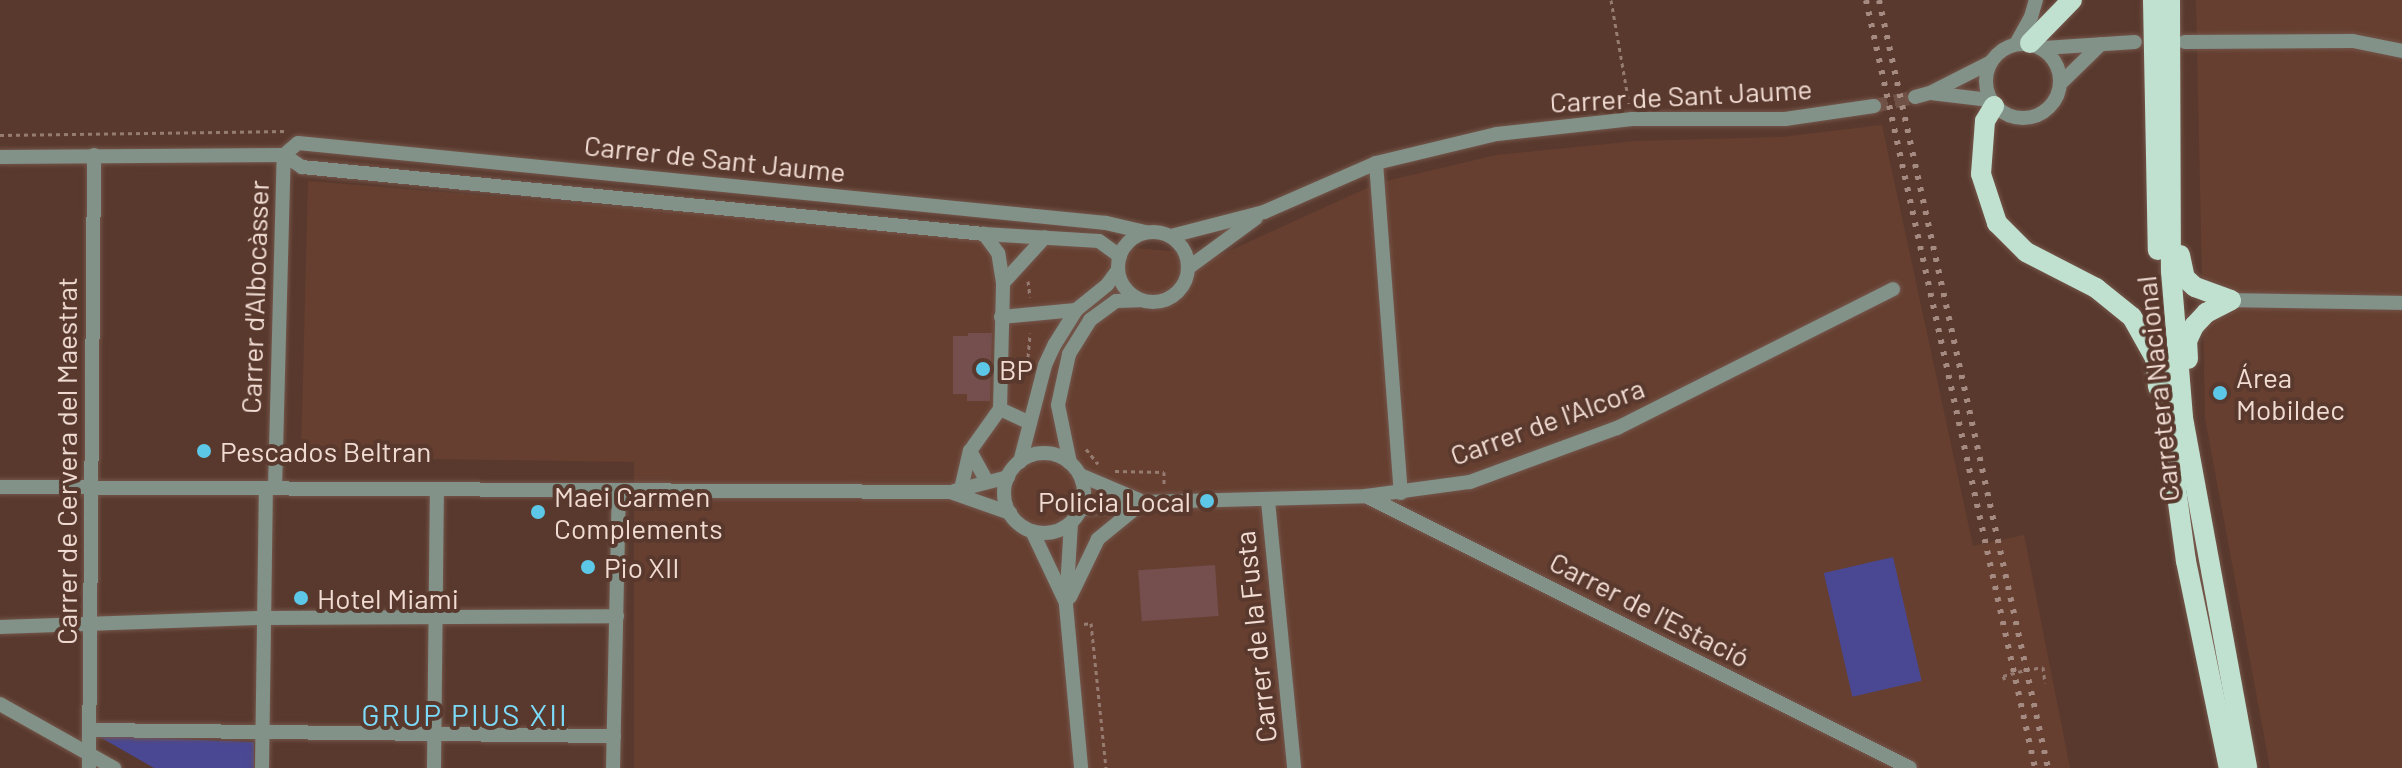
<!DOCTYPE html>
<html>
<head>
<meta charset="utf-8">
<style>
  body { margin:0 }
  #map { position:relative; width:2402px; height:768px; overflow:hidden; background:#59392d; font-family:Barlow,sans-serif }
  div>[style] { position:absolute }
  .built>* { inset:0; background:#663f30 }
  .green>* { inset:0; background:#4a4892; transform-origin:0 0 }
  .building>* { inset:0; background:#744f4e; transform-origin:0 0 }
  .minor-tunnel>* { height:14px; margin-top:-7px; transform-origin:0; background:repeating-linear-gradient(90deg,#705146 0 14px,transparent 0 21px) }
  .path>* { height:3px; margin-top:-1.5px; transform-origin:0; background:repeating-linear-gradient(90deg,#967b70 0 4px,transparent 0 8px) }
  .roads { filter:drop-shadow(0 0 2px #74564b) drop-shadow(0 0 2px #74564b) }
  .minor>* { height:14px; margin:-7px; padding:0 7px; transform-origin:7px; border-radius:7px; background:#829289 }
  .minor>.ring { margin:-7px; padding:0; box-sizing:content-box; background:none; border:14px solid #829289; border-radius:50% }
  .major>* { height:20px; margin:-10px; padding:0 10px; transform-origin:10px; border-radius:10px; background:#c0e1cf }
  .rail>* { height:6px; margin-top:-3px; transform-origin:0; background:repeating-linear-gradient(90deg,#a48a80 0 4px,transparent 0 12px) }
  .path-bridge>* { height:3px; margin-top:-1.5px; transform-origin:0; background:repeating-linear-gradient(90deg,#967b70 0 4px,transparent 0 8px) }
  .dots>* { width:22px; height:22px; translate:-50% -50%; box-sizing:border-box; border:4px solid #59392d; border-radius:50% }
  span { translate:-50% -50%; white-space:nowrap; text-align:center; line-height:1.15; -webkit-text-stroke:8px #59392d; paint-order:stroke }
  .street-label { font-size:28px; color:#f1dcd4 }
  .poi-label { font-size:28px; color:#f1dcd4 }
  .left { translate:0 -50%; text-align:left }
  .right { translate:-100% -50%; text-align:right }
  .neighbourhood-label { font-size:30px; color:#7cdbfa; letter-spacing:2px }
</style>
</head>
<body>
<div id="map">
  <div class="built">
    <i style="clip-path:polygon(2196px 0,2402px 0,2402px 768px,2270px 768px,2205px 418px)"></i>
    <i style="clip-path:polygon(1882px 125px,1973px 546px,2024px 535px,2070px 768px,634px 768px,634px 462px,301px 457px,308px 181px,1220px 255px,1378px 183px,1496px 155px,1636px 141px,1782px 137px)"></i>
  </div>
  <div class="green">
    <i style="left:1893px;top:557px;width:127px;height:71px;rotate:77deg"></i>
    <i style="clip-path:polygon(98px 736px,254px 742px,254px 768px,154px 768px)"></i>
  </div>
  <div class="building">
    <i style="clip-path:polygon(968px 333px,992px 333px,990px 401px,967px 401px,967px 394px,953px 394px,953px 336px,968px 336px)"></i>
    <i style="left:1215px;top:565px;width:51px;height:77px;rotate:86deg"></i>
  </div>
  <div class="minor-tunnel">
    <i style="left:1874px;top:106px;width:42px;rotate:-12.4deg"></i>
  </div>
  <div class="path">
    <i style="left:1611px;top:0;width:105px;rotate:80.1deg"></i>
    <i style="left:0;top:135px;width:287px;rotate:-0.8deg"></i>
    <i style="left:1028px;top:281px;width:16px;rotate:83deg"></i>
    <i style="left:1028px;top:357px;width:24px;rotate:-85deg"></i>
    <i style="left:1086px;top:449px;width:19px;rotate:51deg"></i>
    <i style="left:1115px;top:471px;width:49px;rotate:1.2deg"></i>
    <i style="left:1164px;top:472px;width:12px;rotate:90deg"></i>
    <i style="left:1084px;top:624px;width:7px;rotate:-8deg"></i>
    <i style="left:1091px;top:623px;width:146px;rotate:84.1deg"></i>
    <i style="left:2026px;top:670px;width:17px;rotate:-10deg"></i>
    <i style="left:2043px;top:667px;width:16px;rotate:83deg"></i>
    <i style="left:2003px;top:676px;width:4px;rotate:63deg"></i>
  </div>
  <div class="roads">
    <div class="minor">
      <i style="left:2185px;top:42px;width:168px;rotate:-0.3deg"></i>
      <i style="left:2353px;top:41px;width:50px;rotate:11.5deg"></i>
      <i class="ring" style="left:1986px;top:44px;width:60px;height:60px"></i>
      <i style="left:2016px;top:44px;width:31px;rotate:-61deg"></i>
      <i style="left:2031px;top:17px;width:18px;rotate:-74deg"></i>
      <i style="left:2044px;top:48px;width:91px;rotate:-3.8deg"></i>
      <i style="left:2062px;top:82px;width:54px;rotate:-44.3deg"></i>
      <i style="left:1931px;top:93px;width:59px;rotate:6.8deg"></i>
      <i style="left:1915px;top:97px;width:16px;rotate:-15deg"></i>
      <i style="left:1930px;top:93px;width:68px;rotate:-26.9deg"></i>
      <i style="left:284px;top:155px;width:18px;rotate:-41deg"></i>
      <i style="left:298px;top:143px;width:812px;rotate:5.65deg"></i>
      <i style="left:1106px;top:223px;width:40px;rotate:13deg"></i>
      <i style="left:0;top:157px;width:284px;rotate:-0.4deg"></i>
      <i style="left:284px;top:155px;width:22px;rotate:34deg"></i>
      <i style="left:302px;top:167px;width:685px;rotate:5.61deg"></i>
      <i style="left:984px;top:234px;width:115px;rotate:3.5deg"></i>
      <i style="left:1099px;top:241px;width:26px;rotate:36deg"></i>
      <i style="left:1376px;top:163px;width:331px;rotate:85.7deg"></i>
      <i class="ring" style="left:1118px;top:232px;width:56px;height:56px"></i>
      <i style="left:1171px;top:236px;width:96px;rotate:-14.5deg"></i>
      <i style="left:1264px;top:212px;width:122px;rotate:-23.6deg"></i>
      <i style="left:1376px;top:163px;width:124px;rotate:-13.5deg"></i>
      <i style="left:1497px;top:134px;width:136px;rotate:-6.3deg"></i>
      <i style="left:1632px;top:119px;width:153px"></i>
      <i style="left:1785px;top:119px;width:90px;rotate:-8.3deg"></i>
      <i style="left:1188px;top:268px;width:84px;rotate:-36.3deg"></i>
      <i style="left:1003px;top:283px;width:62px;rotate:-47.6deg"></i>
      <i style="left:2231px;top:300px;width:171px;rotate:1deg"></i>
      <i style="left:1001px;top:317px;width:75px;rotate:-5.3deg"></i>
      <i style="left:1000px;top:409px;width:33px;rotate:25deg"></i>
      <i style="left:970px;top:451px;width:35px;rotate:61deg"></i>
      <i class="ring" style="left:1004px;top:453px;width:66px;height:66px"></i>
      <i style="left:1020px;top:462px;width:100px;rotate:-75.5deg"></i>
      <i style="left:1045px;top:365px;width:23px;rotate:-65deg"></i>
      <i style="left:1055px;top:344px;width:40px;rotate:-58deg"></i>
      <i style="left:1076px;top:310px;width:40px;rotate:-39deg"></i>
      <i style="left:1107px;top:285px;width:19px;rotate:-54deg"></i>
      <i style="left:1070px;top:463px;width:59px;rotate:-101.7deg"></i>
      <i style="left:1058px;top:405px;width:52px;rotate:-77.8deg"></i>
      <i style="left:1069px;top:354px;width:40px;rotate:-58deg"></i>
      <i style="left:1090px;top:320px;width:32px;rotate:-36deg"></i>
      <i style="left:1116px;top:301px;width:24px;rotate:-2deg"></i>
      <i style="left:1080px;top:475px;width:64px;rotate:23deg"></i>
      <i style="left:0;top:487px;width:950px;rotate:0.3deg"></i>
      <i style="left:950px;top:492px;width:64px;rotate:19.3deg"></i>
      <i style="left:275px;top:488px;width:333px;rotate:-88.5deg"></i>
      <i style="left:961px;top:489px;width:39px;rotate:-77deg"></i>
      <i style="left:970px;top:451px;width:52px;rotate:-54.5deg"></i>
      <i style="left:1000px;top:409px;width:126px;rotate:-88.6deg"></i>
      <i style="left:1003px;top:283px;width:30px;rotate:-99deg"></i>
      <i style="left:998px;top:253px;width:24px;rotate:-126deg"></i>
      <i style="left:954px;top:491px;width:56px;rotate:-14.5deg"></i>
      <i style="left:1366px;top:496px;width:608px;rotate:26.57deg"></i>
      <i style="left:1268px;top:501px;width:268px;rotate:84.4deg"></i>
      <i style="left:1081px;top:509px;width:62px;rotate:-6.4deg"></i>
      <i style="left:1143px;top:502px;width:223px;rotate:-1.5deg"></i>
      <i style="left:1366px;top:496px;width:105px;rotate:-7.7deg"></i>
      <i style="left:1470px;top:482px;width:157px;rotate:-20.2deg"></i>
      <i style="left:1617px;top:428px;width:309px;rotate:-26.7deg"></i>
      <i style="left:1071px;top:523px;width:82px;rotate:93.5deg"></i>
      <i style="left:1066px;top:605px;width:164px;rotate:84.7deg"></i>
      <i style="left:1032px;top:531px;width:80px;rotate:64.7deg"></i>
      <i style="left:1070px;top:597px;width:64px;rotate:-64.2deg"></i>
      <i style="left:1098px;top:539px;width:58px;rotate:-39.4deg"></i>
      <i style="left:0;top:627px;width:264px;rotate:-2deg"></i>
      <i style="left:264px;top:618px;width:353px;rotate:-0.3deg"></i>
      <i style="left:0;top:704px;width:131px;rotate:29.3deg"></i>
      <i style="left:90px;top:730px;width:524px;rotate:0.66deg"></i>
      <i style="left:89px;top:768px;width:613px;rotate:-89.53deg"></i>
      <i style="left:262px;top:768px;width:280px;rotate:-89.2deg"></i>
      <i style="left:434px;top:768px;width:279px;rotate:-89.4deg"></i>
      <i style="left:613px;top:768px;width:278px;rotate:-88.8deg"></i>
    </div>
    <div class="major">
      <i style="left:2153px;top:0;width:250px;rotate:88.9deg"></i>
      <i style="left:2170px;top:0;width:271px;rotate:89.8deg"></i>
      <i style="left:2171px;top:271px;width:147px;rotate:85.3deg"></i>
      <i style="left:2183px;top:418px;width:356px;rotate:79.6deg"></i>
      <i style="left:2030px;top:43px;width:60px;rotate:-45.7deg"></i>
      <i style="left:1994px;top:106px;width:17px;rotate:121deg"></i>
      <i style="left:1985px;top:121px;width:53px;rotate:94.3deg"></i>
      <i style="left:1981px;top:174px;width:52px;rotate:71.9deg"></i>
      <i style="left:1997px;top:223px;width:41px;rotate:45deg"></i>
      <i style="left:2026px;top:252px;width:79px;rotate:27.2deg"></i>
      <i style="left:2096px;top:288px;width:46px;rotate:38.9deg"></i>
      <i style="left:2132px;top:317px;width:47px;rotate:60.7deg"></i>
      <i style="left:2155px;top:358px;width:29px;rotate:84deg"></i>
      <i style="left:2180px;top:255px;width:24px;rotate:78deg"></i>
      <i style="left:2185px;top:278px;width:13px;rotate:42deg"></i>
      <i style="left:2195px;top:287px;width:38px;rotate:20deg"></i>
      <i style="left:2188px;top:359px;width:18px;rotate:-93deg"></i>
      <i style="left:2187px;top:341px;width:17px;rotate:-65deg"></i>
      <i style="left:2194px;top:326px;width:18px;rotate:-47deg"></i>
      <i style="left:2206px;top:313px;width:28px;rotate:-27deg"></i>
      <i style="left:2166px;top:370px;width:111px;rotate:85.4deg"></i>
      <i style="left:2175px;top:481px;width:81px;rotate:82.2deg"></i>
      <i style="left:2186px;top:561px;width:211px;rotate:78.3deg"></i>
    </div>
  </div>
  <div class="rail">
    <i style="left:1866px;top:0;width:786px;rotate:77.59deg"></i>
    <i style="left:1879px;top:0;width:786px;rotate:77.59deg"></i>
  </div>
  <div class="path-bridge">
    <i style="left:2003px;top:676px;width:24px;rotate:-15deg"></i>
  </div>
  <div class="dots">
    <i style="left:983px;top:369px;background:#5dc7e8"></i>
    <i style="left:2220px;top:393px;background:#5dc7e8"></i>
    <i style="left:204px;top:451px;background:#5dc7e8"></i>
    <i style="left:1207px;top:501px;background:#5dc7e8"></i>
    <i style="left:538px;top:512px;background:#5dc7e8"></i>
    <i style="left:588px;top:567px;background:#5dc7e8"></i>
    <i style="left:301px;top:598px;background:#5dc7e8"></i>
  </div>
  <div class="street-label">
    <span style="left:1681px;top:95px;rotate:-3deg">Carrer de Sant Jaume</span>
    <span style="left:715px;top:158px;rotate:6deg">Carrer de Sant Jaume</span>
    <span style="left:254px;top:297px;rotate:-88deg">Carrer d'Albocàsser</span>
    <span style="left:2157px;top:389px;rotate:-96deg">Carretera Nacional</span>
    <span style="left:1547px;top:421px;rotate:-20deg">Carrer de l'Alcora</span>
    <span style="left:66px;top:461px;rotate:-90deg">Carrer de Cervera del Maestrat</span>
    <span style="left:1650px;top:609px;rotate:27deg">Carrer de l'Estació</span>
    <span style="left:1255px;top:637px;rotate:-96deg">Carrer de la Fusta</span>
  </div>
  <div class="poi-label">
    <span class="left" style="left:999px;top:369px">BP</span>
    <span class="left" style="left:2236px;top:393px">Área<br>Mobildec</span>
    <span class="left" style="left:220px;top:451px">Pescados Beltran</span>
    <span class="left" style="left:554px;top:512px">Maei Carmen<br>Complements</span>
    <span class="right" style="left:1191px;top:501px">Policia Local</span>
    <span class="left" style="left:604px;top:567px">Pio XII</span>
    <span class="left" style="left:317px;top:598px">Hotel Miami</span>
  </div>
  <div class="neighbourhood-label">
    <span style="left:465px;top:714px">GRUP PIUS XII</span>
  </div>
</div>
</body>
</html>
